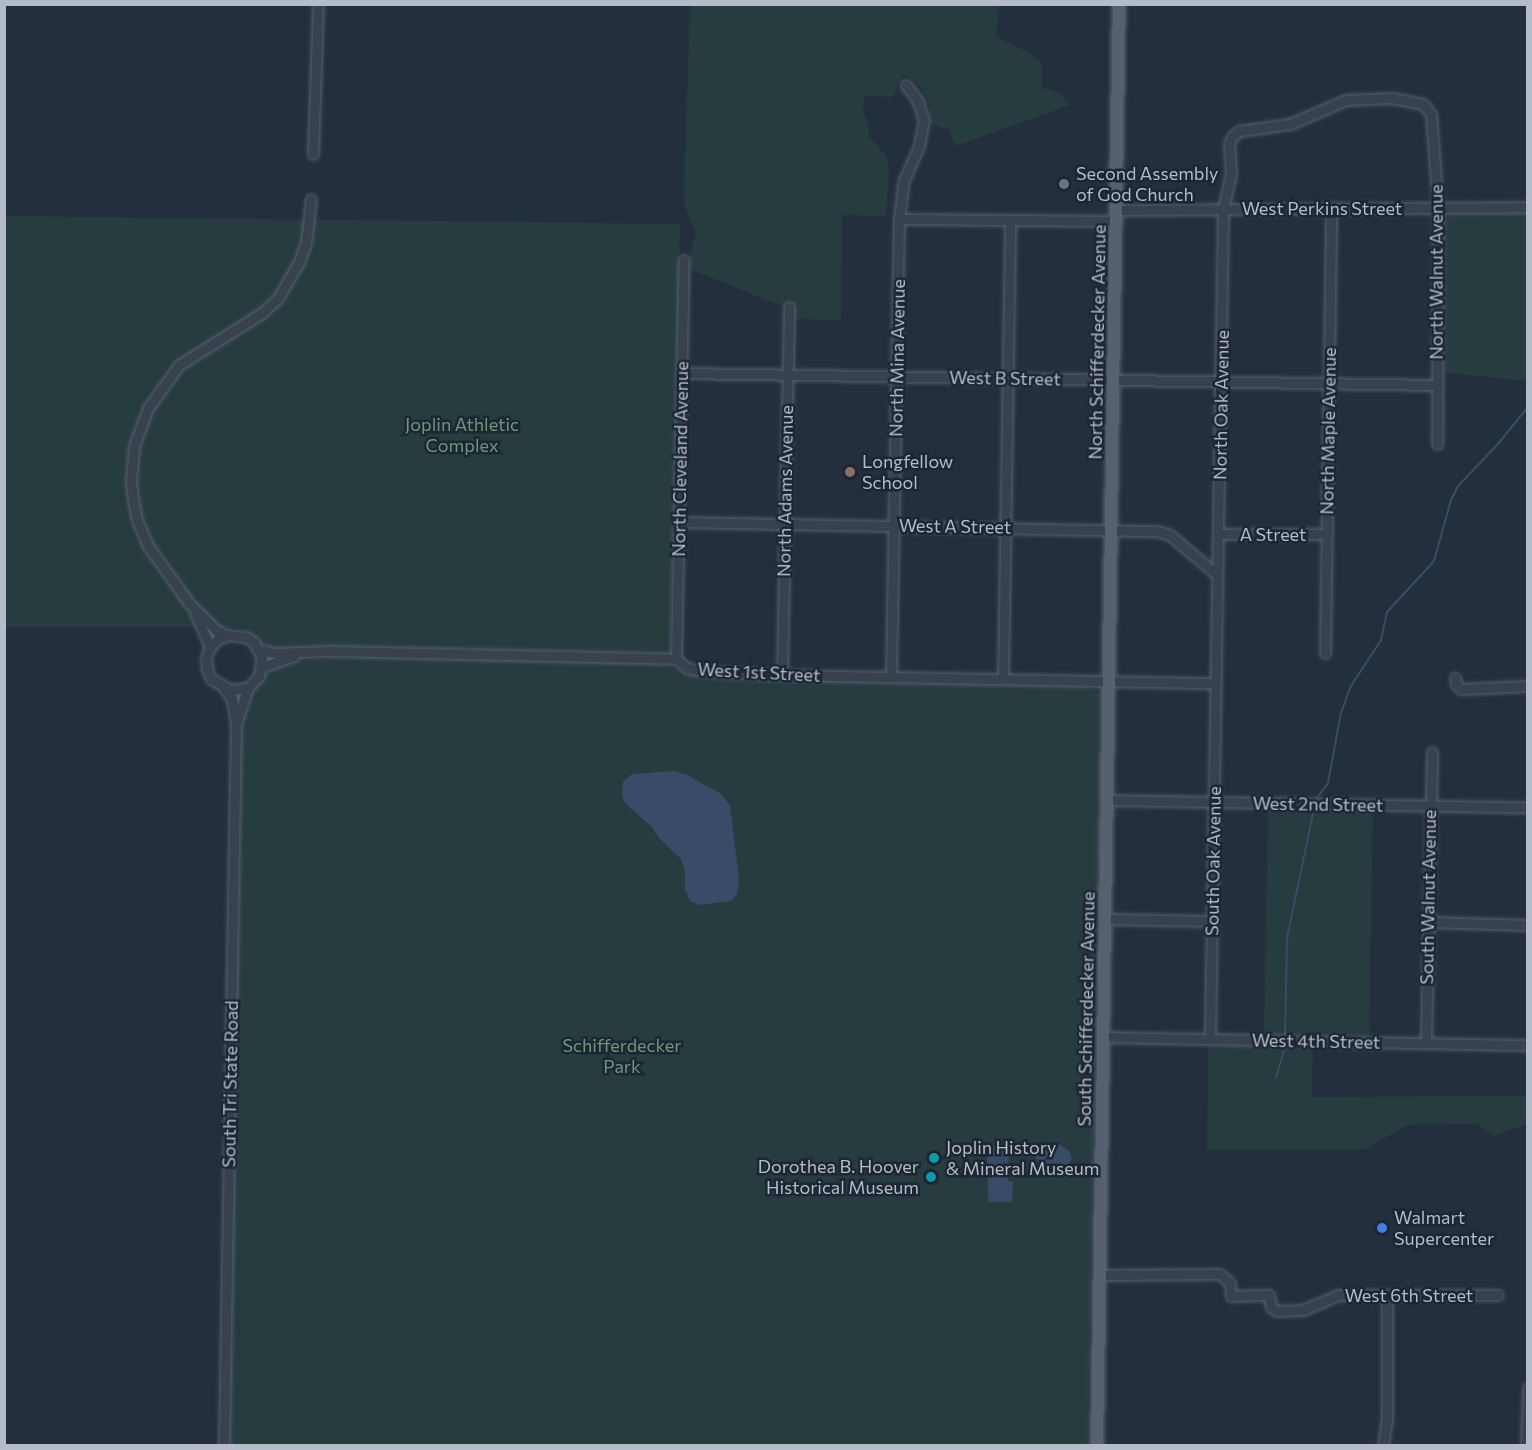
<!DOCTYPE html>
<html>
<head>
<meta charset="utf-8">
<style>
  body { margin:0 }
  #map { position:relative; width:1532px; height:1450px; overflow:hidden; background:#242f3e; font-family:Commissioner,sans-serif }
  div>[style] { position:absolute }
  .green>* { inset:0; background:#263c3f; transform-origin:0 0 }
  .water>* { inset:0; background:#394c67 }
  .stream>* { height:2px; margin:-1px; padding:0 1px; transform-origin:1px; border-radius:1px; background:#394c67 }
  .roads { filter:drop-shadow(0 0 2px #565f6c) drop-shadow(0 0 2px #565f6c) }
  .minor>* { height:9px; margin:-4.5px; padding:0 4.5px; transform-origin:4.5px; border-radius:4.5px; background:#38414e }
  .major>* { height:12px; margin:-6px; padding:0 6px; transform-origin:6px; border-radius:6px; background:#56606e }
  .dots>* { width:16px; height:16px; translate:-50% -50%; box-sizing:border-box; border:3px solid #1d2633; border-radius:50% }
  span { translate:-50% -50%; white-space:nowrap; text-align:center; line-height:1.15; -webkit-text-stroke:5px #1d2633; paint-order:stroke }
  .poi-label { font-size:18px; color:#b4bcc9 }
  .left { translate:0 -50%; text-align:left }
  .right { translate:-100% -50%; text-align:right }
  .street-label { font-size:18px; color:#b4bcc9 }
  .park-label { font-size:18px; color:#6b9a76 }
  .frame { position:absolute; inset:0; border:6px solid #b4bcc9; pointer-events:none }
</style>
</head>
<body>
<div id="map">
  <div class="green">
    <i style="clip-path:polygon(690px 5px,999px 5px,996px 37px,1030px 53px,1042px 63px,1042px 88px,1060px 93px,1070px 105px,956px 146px,949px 130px,930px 123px,930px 105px,925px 95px,919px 85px,903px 74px,893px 97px,865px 96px,863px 112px,869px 124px,869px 136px,887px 157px,889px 167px,886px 216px,842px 215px,841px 320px,792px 319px,784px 307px,687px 268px,696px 233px,685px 206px,684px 190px)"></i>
    <i style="clip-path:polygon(1448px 213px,1527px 213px,1527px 381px,1441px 372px,1443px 217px)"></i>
    <i style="clip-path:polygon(5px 216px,680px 224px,670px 651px,665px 653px,327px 646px,276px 650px,262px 644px,246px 631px,233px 627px,5px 627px)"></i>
    <i style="clip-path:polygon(375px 655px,646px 662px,712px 677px,1083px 684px,1099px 693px,1102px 704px,1087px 1445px,226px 1446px,239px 724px,250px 691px,268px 670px,291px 662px)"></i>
    <i style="left:1268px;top:807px;width:105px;height:227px;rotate:1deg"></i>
    <i style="clip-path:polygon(1208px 1046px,1313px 1048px,1312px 1097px,1527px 1096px,1527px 1124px,1494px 1136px,1476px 1124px,1407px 1125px,1366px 1149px,1207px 1150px)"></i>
  </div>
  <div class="water">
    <i style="clip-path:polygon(675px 771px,687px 775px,720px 793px,730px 805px,739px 880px,737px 894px,731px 901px,700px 905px,690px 901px,685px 889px,685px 872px,681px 859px,659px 838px,653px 828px,625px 803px,622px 796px,623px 782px,632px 774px)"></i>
    <i style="clip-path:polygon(1056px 1142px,1069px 1151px,1072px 1159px,1062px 1175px,1053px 1179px,1044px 1173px,1042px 1162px,1035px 1158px,1031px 1147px,1043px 1147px,1042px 1154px)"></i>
    <i style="clip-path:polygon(987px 1147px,1009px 1147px,1008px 1181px,1013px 1182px,1012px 1202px,988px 1202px)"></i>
  </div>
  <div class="stream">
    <i style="left:1316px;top:799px;width:20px;rotate:-53deg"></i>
    <i style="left:1328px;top:783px;width:71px;rotate:-79.5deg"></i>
    <i style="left:1341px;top:713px;width:29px;rotate:-70deg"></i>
    <i style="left:1351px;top:686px;width:55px;rotate:-56.9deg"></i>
    <i style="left:1381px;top:640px;width:29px;rotate:-78deg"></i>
    <i style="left:1387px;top:612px;width:69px;rotate:-47.3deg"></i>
    <i style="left:1434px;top:561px;width:63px;rotate:-74.4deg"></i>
    <i style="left:1451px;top:500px;width:16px;rotate:-63deg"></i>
    <i style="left:1458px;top:486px;width:58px;rotate:-46.4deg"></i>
    <i style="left:1498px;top:444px;width:48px;rotate:-51deg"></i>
    <i style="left:1285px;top:1036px;width:98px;rotate:-88.8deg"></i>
    <i style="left:1287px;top:938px;width:132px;rotate:-78.2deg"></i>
    <i style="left:1276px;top:1078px;width:29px;rotate:-74deg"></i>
  </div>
  <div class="roads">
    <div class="minor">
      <i style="left:313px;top:154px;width:150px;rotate:-88.1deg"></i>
      <i style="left:1117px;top:210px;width:411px;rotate:-0.4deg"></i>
      <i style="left:899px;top:219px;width:217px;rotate:0.5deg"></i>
      <i style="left:682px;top:373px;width:754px;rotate:0.91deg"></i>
      <i style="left:679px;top:522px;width:478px;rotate:1.1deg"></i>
      <i style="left:1157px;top:531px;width:14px;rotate:17deg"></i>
      <i style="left:1170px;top:535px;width:60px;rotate:40.3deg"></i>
      <i style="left:1219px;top:534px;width:108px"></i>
      <i style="left:195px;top:613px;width:37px;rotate:66deg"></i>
      <i style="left:228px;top:635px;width:12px;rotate:-160deg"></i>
      <i style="left:217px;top:631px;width:40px;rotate:-135deg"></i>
      <i style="left:189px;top:603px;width:70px;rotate:-125.7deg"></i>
      <i style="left:148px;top:546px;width:28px;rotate:-113deg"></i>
      <i style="left:137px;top:520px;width:20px;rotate:-101deg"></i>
      <i style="left:133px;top:500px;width:19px;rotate:-96deg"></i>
      <i style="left:131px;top:481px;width:35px;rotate:-85deg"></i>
      <i style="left:134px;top:446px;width:40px;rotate:-69.8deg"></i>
      <i style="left:148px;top:408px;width:53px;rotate:-54.2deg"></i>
      <i style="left:179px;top:365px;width:98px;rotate:-32.1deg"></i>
      <i style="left:262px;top:313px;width:22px;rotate:-43deg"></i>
      <i style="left:278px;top:298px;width:42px;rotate:-59.7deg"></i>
      <i style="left:299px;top:262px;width:20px;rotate:-70deg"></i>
      <i style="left:306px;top:243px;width:44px;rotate:-83.5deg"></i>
      <i style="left:259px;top:650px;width:17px;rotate:10deg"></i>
      <i style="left:276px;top:653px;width:55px;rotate:-2.1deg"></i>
      <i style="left:331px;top:651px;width:345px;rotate:1.3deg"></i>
      <i style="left:676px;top:659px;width:14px;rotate:39deg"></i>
      <i style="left:687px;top:668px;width:14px;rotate:12deg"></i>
      <i style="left:701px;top:671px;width:81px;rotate:2.8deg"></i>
      <i style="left:782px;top:675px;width:433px;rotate:1.1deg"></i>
      <i style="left:1325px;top:653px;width:445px;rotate:-89.2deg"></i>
      <i style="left:676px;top:659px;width:399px;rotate:-88.9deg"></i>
      <i style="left:262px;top:667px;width:34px;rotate:-19deg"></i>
      <i style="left:782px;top:675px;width:368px;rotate:-88.9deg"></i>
      <i style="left:891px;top:676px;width:457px;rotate:-89deg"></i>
      <i style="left:899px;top:219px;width:39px;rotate:-83deg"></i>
      <i style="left:904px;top:180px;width:37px;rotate:-66deg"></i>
      <i style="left:919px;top:146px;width:25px;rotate:-79deg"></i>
      <i style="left:924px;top:121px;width:21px;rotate:-107deg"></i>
      <i style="left:918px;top:101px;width:20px;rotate:-127deg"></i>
      <i style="left:1003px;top:678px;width:458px;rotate:-89.1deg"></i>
      <i style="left:1455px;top:678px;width:6px;rotate:81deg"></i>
      <i style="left:1456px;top:684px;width:7px;rotate:45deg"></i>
      <i style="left:1461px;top:689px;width:67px;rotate:-2.6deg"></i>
      <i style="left:224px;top:688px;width:14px;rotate:54deg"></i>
      <i style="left:232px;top:699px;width:24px;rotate:81deg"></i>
      <i style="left:236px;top:723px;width:723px;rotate:90.95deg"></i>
      <i style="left:237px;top:721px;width:35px;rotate:-72deg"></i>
      <i style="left:248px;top:688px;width:16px;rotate:-47deg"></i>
      <i style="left:259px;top:676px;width:18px;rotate:-81deg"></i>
      <i style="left:262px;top:658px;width:18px;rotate:-117deg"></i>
      <i style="left:254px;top:642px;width:9px;rotate:-148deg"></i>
      <i style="left:246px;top:637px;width:18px;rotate:-174deg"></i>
      <i style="left:228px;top:635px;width:11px;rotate:158deg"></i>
      <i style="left:218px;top:639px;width:11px;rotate:135deg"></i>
      <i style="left:210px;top:647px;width:12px;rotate:110deg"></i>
      <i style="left:206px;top:658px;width:11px;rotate:85deg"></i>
      <i style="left:207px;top:669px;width:11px;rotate:68deg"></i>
      <i style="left:211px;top:679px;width:23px;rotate:29deg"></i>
      <i style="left:231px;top:690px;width:17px;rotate:-7deg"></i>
      <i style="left:1108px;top:800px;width:420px;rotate:1deg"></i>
      <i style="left:1105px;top:919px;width:107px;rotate:1.1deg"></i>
      <i style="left:1428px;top:922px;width:100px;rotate:1.7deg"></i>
      <i style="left:1104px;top:1037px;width:424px;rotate:1.1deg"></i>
      <i style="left:1210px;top:1039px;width:830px;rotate:-89.1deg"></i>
      <i style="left:1223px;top:209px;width:37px;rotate:-77deg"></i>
      <i style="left:1231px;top:173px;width:29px;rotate:-94deg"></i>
      <i style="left:1229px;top:144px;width:8px;rotate:-67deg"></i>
      <i style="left:1232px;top:137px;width:9px;rotate:-41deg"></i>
      <i style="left:1239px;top:131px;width:51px;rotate:-7.8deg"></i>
      <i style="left:1290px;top:124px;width:61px;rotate:-23.2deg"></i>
      <i style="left:1346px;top:100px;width:46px;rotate:-2.5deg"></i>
      <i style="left:1392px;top:98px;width:32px;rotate:11deg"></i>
      <i style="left:1423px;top:104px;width:13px;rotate:51deg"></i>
      <i style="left:1431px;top:114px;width:94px;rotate:85.7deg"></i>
      <i style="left:1438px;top:208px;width:236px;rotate:90.2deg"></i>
      <i style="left:1426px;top:1043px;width:291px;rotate:-88.8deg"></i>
      <i style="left:1099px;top:1275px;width:121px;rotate:-0.5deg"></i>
      <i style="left:1220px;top:1274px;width:13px;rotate:42deg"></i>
      <i style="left:1230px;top:1283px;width:13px;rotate:86deg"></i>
      <i style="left:1231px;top:1296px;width:38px;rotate:-2deg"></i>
      <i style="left:1269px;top:1295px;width:12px;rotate:81deg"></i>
      <i style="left:1271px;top:1307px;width:6px;rotate:39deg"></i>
      <i style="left:1276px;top:1311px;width:27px;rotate:-2deg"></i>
      <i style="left:1303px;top:1310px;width:38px;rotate:-23deg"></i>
      <i style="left:1338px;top:1295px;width:160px"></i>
      <i style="left:1383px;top:1446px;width:27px;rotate:-82deg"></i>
      <i style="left:1387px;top:1419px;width:124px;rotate:-90deg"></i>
      <i style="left:1526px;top:1446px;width:58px;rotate:-88deg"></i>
    </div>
    <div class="major">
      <i style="left:1097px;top:1446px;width:1442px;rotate:-89.13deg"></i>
    </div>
  </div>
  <div class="dots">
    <i style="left:1064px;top:184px;background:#6b7280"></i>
    <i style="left:850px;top:472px;background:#8d6e63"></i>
    <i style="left:934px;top:1158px;background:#0f9aa8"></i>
    <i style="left:931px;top:1177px;background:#0f9aa8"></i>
    <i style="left:1382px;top:1228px;background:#3f7fe0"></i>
  </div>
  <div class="poi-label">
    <span class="left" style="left:1076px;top:184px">Second Assembly<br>of God Church</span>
    <span class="left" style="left:862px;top:472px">Longfellow<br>School</span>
    <span class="left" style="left:946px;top:1158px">Joplin History<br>&amp; Mineral Museum</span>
    <span class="right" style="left:919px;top:1177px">Dorothea B. Hoover<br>Historical Museum</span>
    <span class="left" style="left:1394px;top:1228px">Walmart<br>Supercenter</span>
  </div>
  <div class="street-label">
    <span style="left:1322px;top:208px">West Perkins Street</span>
    <span style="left:1436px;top:272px;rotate:-90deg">North Walnut Avenue</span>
    <span style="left:1097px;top:342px;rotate:-89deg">North Schifferdecker Avenue</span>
    <span style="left:897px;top:358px;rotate:-89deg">North Mina Avenue</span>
    <span style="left:1005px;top:378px;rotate:1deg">West B Street</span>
    <span style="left:1221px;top:405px;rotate:-89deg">North Oak Avenue</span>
    <span style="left:1328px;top:431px;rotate:-89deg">North Maple Avenue</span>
    <span style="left:680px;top:459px;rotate:-89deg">North Cleveland Avenue</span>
    <span style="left:785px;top:491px;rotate:-89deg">North Adams Avenue</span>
    <span style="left:955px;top:526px;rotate:1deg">West A Street</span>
    <span style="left:1273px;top:534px">A Street</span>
    <span style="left:759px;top:672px;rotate:3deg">West 1st Street</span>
    <span style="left:1318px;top:804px;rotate:1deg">West 2nd Street</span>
    <span style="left:1213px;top:861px;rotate:-89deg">South Oak Avenue</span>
    <span style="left:1428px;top:897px;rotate:-89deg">South Walnut Avenue</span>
    <span style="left:1086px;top:1009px;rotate:-89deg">South Schifferdecker Avenue</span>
    <span style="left:1316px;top:1041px;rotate:1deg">West 4th Street</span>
    <span style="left:230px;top:1084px;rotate:-89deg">South Tri State Road</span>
    <span style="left:1409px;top:1295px">West 6th Street</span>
  </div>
  <div class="park-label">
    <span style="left:462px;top:435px">Joplin Athletic<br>Complex</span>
    <span style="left:622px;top:1056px">Schifferdecker<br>Park</span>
  </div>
  <div class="frame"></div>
</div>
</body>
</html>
